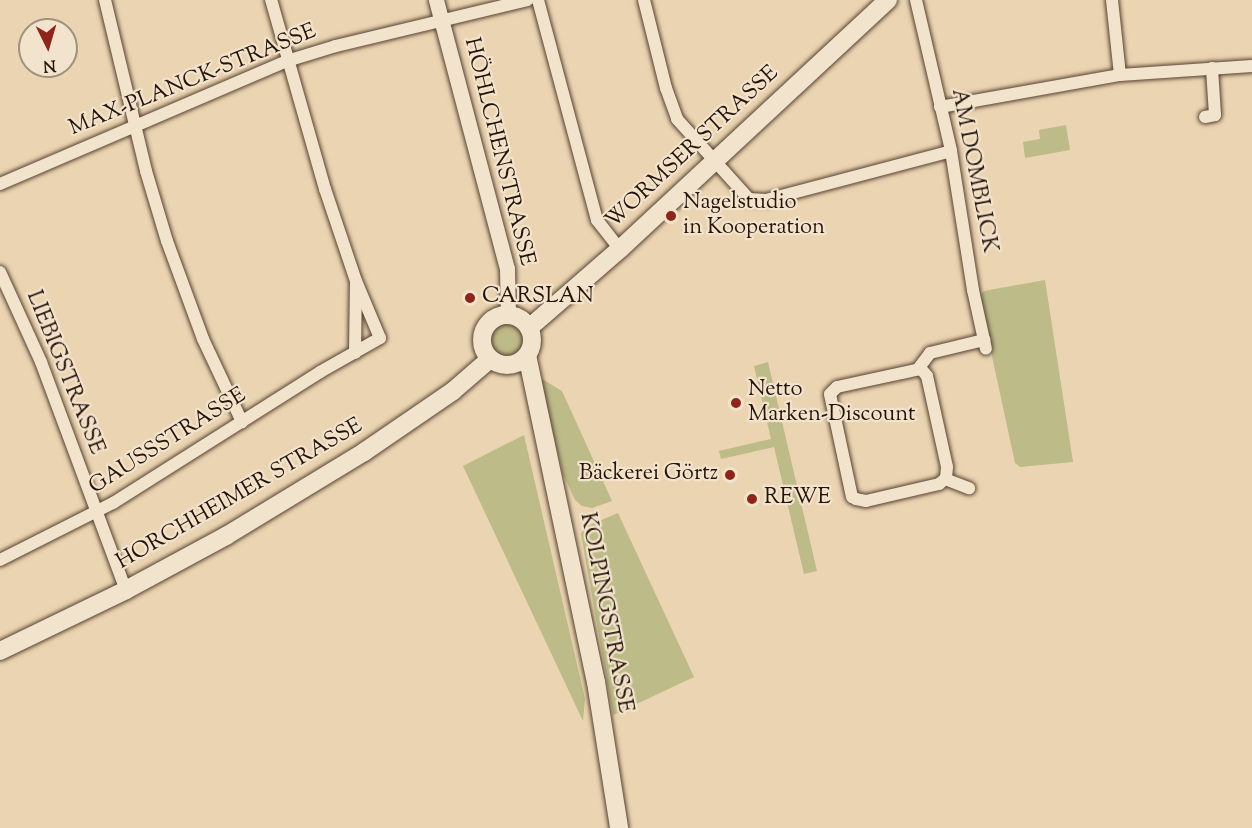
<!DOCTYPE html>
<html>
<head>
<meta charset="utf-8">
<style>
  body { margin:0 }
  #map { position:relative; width:1252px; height:828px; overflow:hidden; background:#ebd4b1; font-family:"Sorts Mill Goudy",serif }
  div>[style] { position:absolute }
  .green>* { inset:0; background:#bdbb87 }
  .round { border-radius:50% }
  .roads { filter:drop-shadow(0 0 2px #564332) drop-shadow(0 0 2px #564332) }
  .minor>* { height:12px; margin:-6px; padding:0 6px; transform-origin:6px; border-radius:6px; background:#f2e3cc }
  .tertiary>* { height:15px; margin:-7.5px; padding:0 7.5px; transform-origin:7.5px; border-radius:7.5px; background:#f2e3cc }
  .secondary>* { height:18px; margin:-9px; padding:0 9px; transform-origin:9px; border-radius:9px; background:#f2e3cc }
  .secondary>.ring { margin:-9px; padding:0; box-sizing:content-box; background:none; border:18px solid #f2e3cc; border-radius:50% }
  .dots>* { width:16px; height:16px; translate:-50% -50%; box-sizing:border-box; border:3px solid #f2e3cc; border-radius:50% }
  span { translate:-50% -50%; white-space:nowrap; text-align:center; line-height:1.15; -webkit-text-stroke:4.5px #f2e3cc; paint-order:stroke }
  .street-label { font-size:22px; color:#251308 }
  .poi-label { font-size:22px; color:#251308 }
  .left { translate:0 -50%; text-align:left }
  .right { translate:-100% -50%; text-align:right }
  .north { position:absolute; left:18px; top:18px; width:60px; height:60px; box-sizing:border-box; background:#f2e3cc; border:2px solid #a0907e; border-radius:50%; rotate:175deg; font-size:16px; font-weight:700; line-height:24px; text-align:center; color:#251308 }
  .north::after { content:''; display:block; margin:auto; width:21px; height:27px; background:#8f2418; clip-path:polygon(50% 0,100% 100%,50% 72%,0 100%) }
</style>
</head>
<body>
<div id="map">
  <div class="green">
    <i style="clip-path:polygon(1066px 125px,1070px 150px,1025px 158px,1023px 142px,1040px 139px,1039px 130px)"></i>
    <i style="clip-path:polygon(1045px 280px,1073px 462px,1020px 467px,1015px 463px,979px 296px,984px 291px)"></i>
    <i class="round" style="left:488px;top:321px;width:38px;height:38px"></i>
    <i style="clip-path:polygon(768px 362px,817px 571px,804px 574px,774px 447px,721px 459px,719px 451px,771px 439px,754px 366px)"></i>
    <i style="clip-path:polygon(542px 379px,562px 391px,612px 501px,592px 508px,582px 506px,575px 500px,563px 474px,540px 380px)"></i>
    <i style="clip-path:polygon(524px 435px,585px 699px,583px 721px,463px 466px)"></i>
    <i style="clip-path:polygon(618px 513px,694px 677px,613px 715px,581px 534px,585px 527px)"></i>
  </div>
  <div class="roads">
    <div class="minor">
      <i style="left:105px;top:0;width:176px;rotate:76.5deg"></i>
      <i style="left:146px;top:171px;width:73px;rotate:73.3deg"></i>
      <i style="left:167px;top:241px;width:104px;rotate:69.8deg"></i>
      <i style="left:203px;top:339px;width:92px;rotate:64.8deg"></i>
      <i style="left:538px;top:0;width:228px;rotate:75deg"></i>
      <i style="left:597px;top:220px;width:37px;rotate:52deg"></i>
      <i style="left:644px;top:0;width:91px;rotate:76deg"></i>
      <i style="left:666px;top:88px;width:33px;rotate:70deg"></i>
      <i style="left:677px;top:119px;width:108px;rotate:48deg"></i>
      <i style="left:749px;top:199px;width:17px;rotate:3deg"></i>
      <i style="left:766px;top:200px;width:191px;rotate:-14.8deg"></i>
      <i style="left:916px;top:0;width:155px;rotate:76.9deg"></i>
      <i style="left:951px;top:151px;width:141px;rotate:81deg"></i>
      <i style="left:973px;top:290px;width:60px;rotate:77.6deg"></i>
      <i style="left:1112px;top:0;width:75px;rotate:83.9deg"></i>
      <i style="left:940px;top:107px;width:183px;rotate:-10.1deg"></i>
      <i style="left:1120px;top:75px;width:132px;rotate:-3.9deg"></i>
      <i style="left:1205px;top:117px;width:10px;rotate:-11deg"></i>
      <i style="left:1215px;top:115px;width:47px;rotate:-93.7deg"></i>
      <i style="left:0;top:184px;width:312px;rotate:-23.2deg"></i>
      <i style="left:287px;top:61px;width:51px;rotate:-17deg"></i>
      <i style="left:336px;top:46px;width:197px;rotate:-13.5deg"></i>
      <i style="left:0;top:272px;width:99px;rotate:65.5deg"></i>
      <i style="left:41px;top:362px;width:243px;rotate:69.6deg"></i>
      <i style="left:355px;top:353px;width:71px;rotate:-89.2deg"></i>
      <i style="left:918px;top:369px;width:20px;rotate:-53deg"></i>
      <i style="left:930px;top:353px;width:56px;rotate:-13.5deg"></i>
      <i style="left:921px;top:369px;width:9px;rotate:49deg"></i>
      <i style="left:927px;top:376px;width:93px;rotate:77.6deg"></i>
      <i style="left:947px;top:467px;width:11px;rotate:95deg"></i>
      <i style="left:946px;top:478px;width:9px;rotate:139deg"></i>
      <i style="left:939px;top:484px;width:75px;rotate:166.9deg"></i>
      <i style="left:866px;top:501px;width:10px;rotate:-169deg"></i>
      <i style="left:856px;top:499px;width:4px;rotate:-153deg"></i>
      <i style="left:852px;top:497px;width:105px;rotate:-102.1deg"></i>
      <i style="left:830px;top:394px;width:10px;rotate:-45deg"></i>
      <i style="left:837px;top:387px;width:86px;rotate:-12.1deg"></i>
      <i style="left:945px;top:479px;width:26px;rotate:21deg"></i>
      <i style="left:0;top:560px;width:127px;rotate:-26.8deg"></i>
      <i style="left:113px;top:503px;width:245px;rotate:-32.3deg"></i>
      <i style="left:320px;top:372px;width:69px;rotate:-29.5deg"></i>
      <i style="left:380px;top:338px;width:62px;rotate:-112.8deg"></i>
      <i style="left:356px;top:281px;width:97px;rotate:-108.6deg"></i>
      <i style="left:325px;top:189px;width:197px;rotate:-105.9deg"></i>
    </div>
    <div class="tertiary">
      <i style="left:436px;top:0;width:277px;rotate:75.2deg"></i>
      <i style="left:507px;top:268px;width:47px;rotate:88.8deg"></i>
    </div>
    <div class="secondary">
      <i class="ring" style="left:482px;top:315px;width:32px;height:32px"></i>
      <i style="left:529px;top:328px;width:121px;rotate:-41deg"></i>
      <i style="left:620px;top:249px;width:366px;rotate:-42.9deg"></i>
      <i style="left:527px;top:355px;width:334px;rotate:78.1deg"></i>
      <i style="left:596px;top:682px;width:148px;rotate:81deg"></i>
      <i style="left:0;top:651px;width:140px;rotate:-25.8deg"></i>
      <i style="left:126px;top:590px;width:114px;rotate:-28.4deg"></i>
      <i style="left:226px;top:536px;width:162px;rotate:-31.3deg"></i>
      <i style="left:364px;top:452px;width:108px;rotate:-34.4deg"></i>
      <i style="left:453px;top:391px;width:49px;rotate:-40.9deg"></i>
    </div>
  </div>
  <div class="dots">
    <i style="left:671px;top:216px;background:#8f2418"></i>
    <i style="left:470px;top:298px;background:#8f2418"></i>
    <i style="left:736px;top:403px;background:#8f2418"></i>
    <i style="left:730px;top:475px;background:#8f2418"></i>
    <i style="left:752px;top:499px;background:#8f2418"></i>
  </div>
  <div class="street-label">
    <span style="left:193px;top:81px;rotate:-22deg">MAX-PLANCK-STRASSE</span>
    <span style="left:693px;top:148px;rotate:-43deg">WORMSER STRASSE</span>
    <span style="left:498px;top:152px;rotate:76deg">HÖHLCHENSTRASSE</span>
    <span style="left:973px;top:171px;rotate:79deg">AM DOMBLICK</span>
    <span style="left:64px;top:373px;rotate:68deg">LIEBIGSTRASSE</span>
    <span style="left:168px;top:442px;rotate:-32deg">GAUSSSTRASSE</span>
    <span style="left:240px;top:495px;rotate:-30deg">HORCHHEIMER STRASSE</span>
    <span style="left:605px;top:613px;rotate:79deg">KOLPINGSTRASSE</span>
  </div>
  <div class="poi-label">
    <span class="left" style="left:683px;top:216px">Nagelstudio<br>in Kooperation</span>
    <span class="left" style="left:482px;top:298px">CARSLAN</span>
    <span class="left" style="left:748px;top:403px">Netto<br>Marken-Discount</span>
    <span class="right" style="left:718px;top:475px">Bäckerei Görtz</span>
    <span class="left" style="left:764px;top:499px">REWE</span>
  </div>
  <div class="north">N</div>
</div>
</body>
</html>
